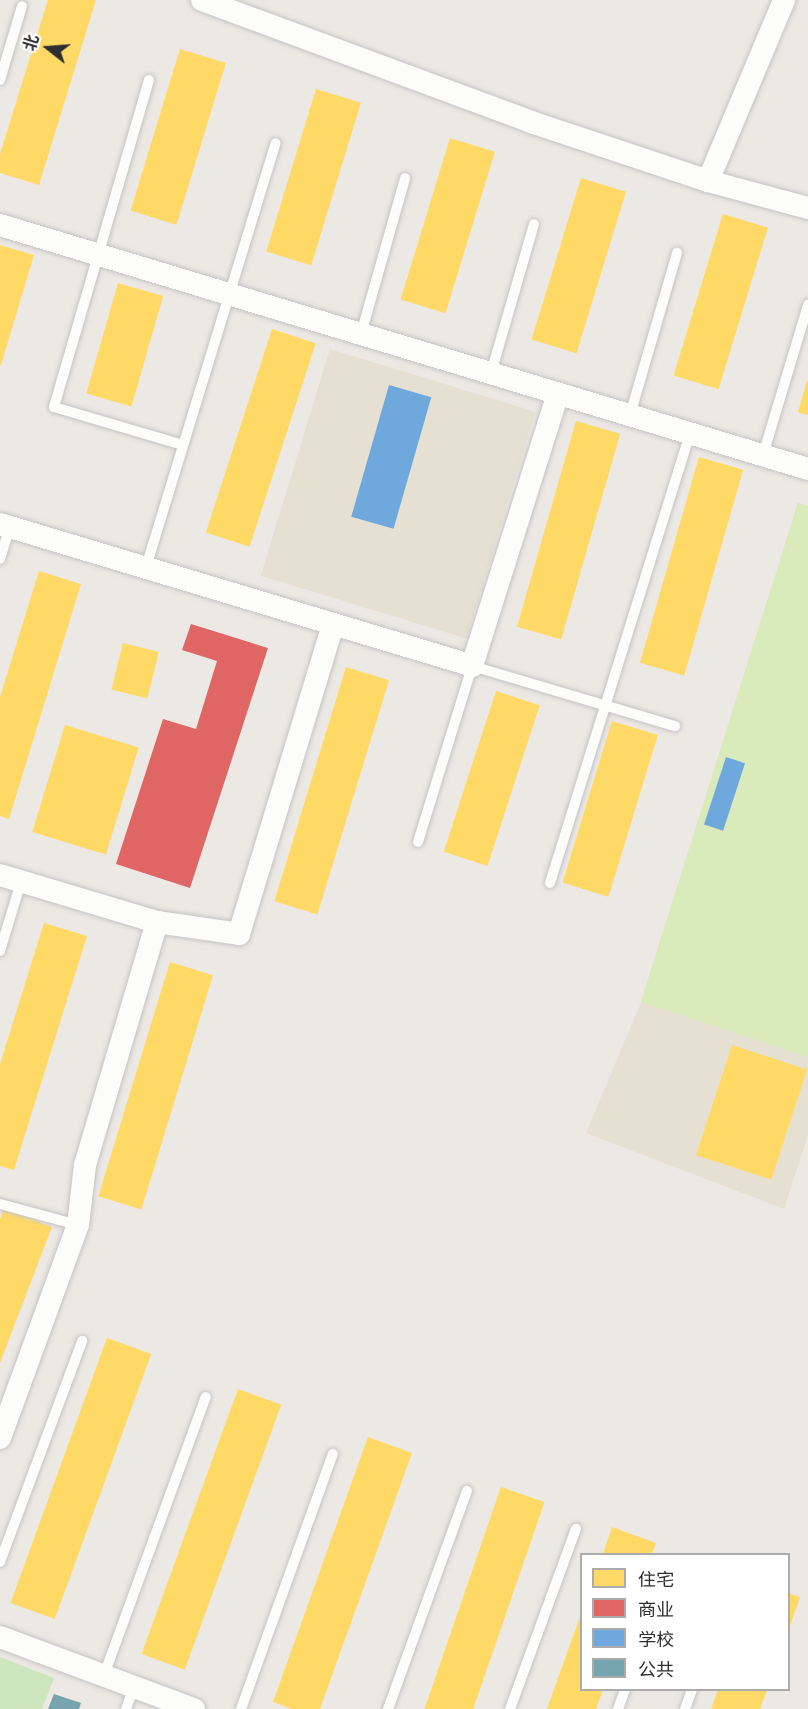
<!DOCTYPE html>
<html>
<head>
<meta charset="utf-8">
<style>
  body { margin:0 }
  #map { position:relative; width:808px; height:1709px; overflow:hidden; background:#ece8e4; font-family:Lato,"Noto Sans SC",sans-serif }
  div>[style] { position:absolute }
  .education>* { inset:0; background:#e6e0d3; transform-origin:0 0 }
  .green>* { inset:0; background:#cee6be }
  .pitch>* { inset:0; background:#d9eabb }
  .homes>* { inset:0; background:#ffd966; transform-origin:0 0 }
  .shops>* { inset:0; background:#e06666 }
  .schools>* { inset:0; background:#6fa8dc; transform-origin:0 0 }
  .public>* { inset:0; background:#76a5af }
  .roads { filter:drop-shadow(0 0 2px #c5c4c5) drop-shadow(0 0 2px #c5c4c5) }
  .lane>* { height:10px; margin:-5px; padding:0 5px; transform-origin:5px; border-radius:5px; background:#fcfcfb }
  .street>* { height:22px; margin:-11px; padding:0 11px; transform-origin:11px; border-radius:11px; background:#fcfcfb }
  span { translate:-50% -50%; white-space:nowrap; text-align:center; line-height:1.15; -webkit-text-stroke:6px #fff; paint-order:stroke }
  .legend { position:absolute; left:580px; top:1553px; width:210px; height:138px; box-sizing:border-box; background:#fff; border:2px solid #ababab; margin:0; padding:8px 10px; list-style:none; font-size:18px; color:#2e2e2e }
  .legend li { display:flex; align-items:center; gap:12px; height:30px }
  .legend b { width:30px; border:2px solid #ababab }
  .north { position:absolute; left:18px; top:18px; width:60px; height:60px; -webkit-text-stroke:4px #fff; paint-order:stroke; rotate:287deg; font-size:16px; font-weight:700; line-height:24px; text-align:center; color:#2e2e2e }
  .north::after { content:''; display:block; margin:auto; width:21px; height:27px; background:#2e2e2e; clip-path:polygon(50% 0,100% 100%,50% 72%,0 100%) }
</style>
</head>
<body>
<div id="map">
  <div class="education">
    <i style="left:330px;top:349px;width:215px;height:237px;rotate:17deg"></i>
    <i style="clip-path:polygon(798px 503px,808px 506px,808px 1135px,784px 1209px,586px 1133px,641px 1002px)"></i>
  </div>
  <div class="green">
    <i style="clip-path:polygon(0 1657px,54px 1678px,42px 1709px,0 1709px)"></i>
  </div>
  <div class="pitch">
    <i style="clip-path:polygon(798px 503px,808px 506px,808px 1057px,641px 1002px)"></i>
  </div>
  <div class="homes">
    <i style="clip-path:polygon(48px 0,96px 0,39px 185px,0 173px,0 154px)"></i>
    <i style="left:180px;top:49px;width:48px;height:169px;rotate:17deg"></i>
    <i style="left:316px;top:89px;width:47px;height:170px;rotate:17deg"></i>
    <i style="left:450px;top:138px;width:47px;height:169px;rotate:17deg"></i>
    <i style="left:581px;top:178px;width:47px;height:169px;rotate:17deg"></i>
    <i style="left:723px;top:214px;width:47px;height:169px;rotate:17deg"></i>
    <i style="clip-path:polygon(0 245px,34px 255px,1px 365px,0 365px)"></i>
    <i style="left:118px;top:283px;width:47px;height:115px;rotate:16deg"></i>
    <i style="left:272px;top:329px;width:46px;height:214px;rotate:18deg"></i>
    <i style="clip-path:polygon(807px 381px,808px 381px,808px 415px,798px 412px)"></i>
    <i style="left:576px;top:421px;width:46px;height:214px;rotate:16deg"></i>
    <i style="left:699px;top:457px;width:46px;height:214px;rotate:16deg"></i>
    <i style="clip-path:polygon(39px 571px,81px 584px,9px 819px,0 816px,0 697px)"></i>
    <i style="left:123px;top:643px;width:37px;height:48px;rotate:14deg"></i>
    <i style="left:346px;top:667px;width:45px;height:245px;rotate:17deg"></i>
    <i style="left:496px;top:691px;width:46px;height:169px;rotate:18deg"></i>
    <i style="left:612px;top:721px;width:48px;height:169px;rotate:17deg"></i>
    <i style="left:65px;top:725px;width:77px;height:112px;rotate:17deg"></i>
    <i style="clip-path:polygon(44px 923px,87px 936px,14px 1170px,0 1166px,0 1064px)"></i>
    <i style="left:170px;top:962px;width:45px;height:245px;rotate:17deg"></i>
    <i style="left:732px;top:1045px;width:79px;height:116px;rotate:18deg"></i>
    <i style="clip-path:polygon(4px 1209px,52px 1227px,0 1363px,0 1219px)"></i>
    <i style="left:107px;top:1338px;width:47px;height:282px;rotate:20deg"></i>
    <i style="left:238px;top:1389px;width:46px;height:282px;rotate:20deg"></i>
    <i style="clip-path:polygon(368px 1437px,412px 1453px,320px 1709px,292px 1709px,273px 1702px)"></i>
    <i style="left:501px;top:1487px;width:46px;height:236px;rotate:19deg"></i>
    <i style="clip-path:polygon(612px 1527px,656px 1543px,652px 1554px,603px 1554px)"></i>
    <i style="clip-path:polygon(788px 1593px,800px 1597px,789px 1629px,788px 1629px)"></i>
    <i style="clip-path:polygon(581px 1614px,582px 1690px,603px 1690px,596px 1709px,547px 1709px)"></i>
    <i style="clip-path:polygon(718px 1690px,767px 1690px,760px 1709px,711px 1709px)"></i>
  </div>
  <div class="shops">
    <i style="clip-path:polygon(191px 624px,268px 648px,190px 888px,116px 864px,163px 719px,196px 729px,217px 661px,182px 650px)"></i>
  </div>
  <div class="schools">
    <i style="left:389px;top:385px;width:44px;height:137px;rotate:16deg"></i>
    <i style="left:726px;top:757px;width:20px;height:71px;rotate:18deg"></i>
  </div>
  <div class="public">
    <i style="clip-path:polygon(54px 1694px,81px 1703px,79px 1709px,48px 1709px)"></i>
  </div>
  <div class="roads">
    <div class="lane">
      <i style="left:0;top:80px;width:77px;rotate:-73.4deg"></i>
      <i style="left:149px;top:80px;width:341px;rotate:106.2deg"></i>
      <i style="left:54px;top:407px;width:134px;rotate:16.4deg"></i>
      <i style="left:361px;top:334px;width:162px;rotate:-74.2deg"></i>
      <i style="left:491px;top:373px;width:155px;rotate:-73.9deg"></i>
      <i style="left:630px;top:415px;width:169px;rotate:-73.8deg"></i>
      <i style="left:763px;top:455px;width:157px;rotate:-73.3deg"></i>
      <i style="left:0;top:559px;width:34px;rotate:-73deg"></i>
      <i style="left:146px;top:567px;width:443px;rotate:-73deg"></i>
      <i style="left:418px;top:842px;width:184px;rotate:-72.9deg"></i>
      <i style="left:472px;top:666px;width:212px;rotate:16.5deg"></i>
      <i style="left:550px;top:883px;width:471px;rotate:-72.7deg"></i>
      <i style="left:0;top:951px;width:72px;rotate:-73.1deg"></i>
      <i style="left:0;top:1204px;width:81px;rotate:15.1deg"></i>
      <i style="left:0;top:1562px;width:236px;rotate:-69.6deg"></i>
      <i style="left:104px;top:1675px;width:296px;rotate:-69.9deg"></i>
      <i style="left:126px;top:1709px;width:23px;rotate:-70deg"></i>
      <i style="left:241px;top:1709px;width:271px;rotate:-70.2deg"></i>
      <i style="left:388px;top:1709px;width:232px;rotate:-70.1deg"></i>
      <i style="left:510px;top:1709px;width:192px;rotate:-69.9deg"></i>
      <i style="left:618px;top:1709px;width:20px;rotate:-70deg"></i>
      <i style="left:685px;top:1709px;width:20px;rotate:-70deg"></i>
    </div>
    <div class="street">
      <i style="left:202px;top:0;width:351px;rotate:20.3deg"></i>
      <i style="left:531px;top:122px;width:187px;rotate:18.4deg"></i>
      <i style="left:708px;top:181px;width:104px;rotate:15.1deg"></i>
      <i style="left:708px;top:181px;width:196px;rotate:-67.2deg"></i>
      <i style="left:0;top:225px;width:844px;rotate:16.8deg"></i>
      <i style="left:0;top:524px;width:493px;rotate:16.7deg"></i>
      <i style="left:472px;top:666px;width:285px;rotate:-72.5deg"></i>
      <i style="left:0;top:875px;width:164px;rotate:16.7deg"></i>
      <i style="left:157px;top:922px;width:83px;rotate:8.3deg"></i>
      <i style="left:239px;top:934px;width:324px;rotate:-73.1deg"></i>
      <i style="left:0;top:1438px;width:227px;rotate:-69.9deg"></i>
      <i style="left:78px;top:1225px;width:60px;rotate:-83.3deg"></i>
      <i style="left:85px;top:1165px;width:253px;rotate:-73.5deg"></i>
      <i style="left:0;top:1637px;width:207px;rotate:20.4deg"></i>
    </div>
  </div>
  <ul class="legend">
  <li><b style="height:16px;background:#ffd966"></b>住宅</li>
  <li><b style="height:16px;background:#e06666"></b>商业</li>
  <li><b style="height:16px;background:#6fa8dc"></b>学校</li>
  <li><b style="height:16px;background:#76a5af"></b>公共</li>
  </ul>
  <div class="north">北</div>
</div>
</body>
</html>
